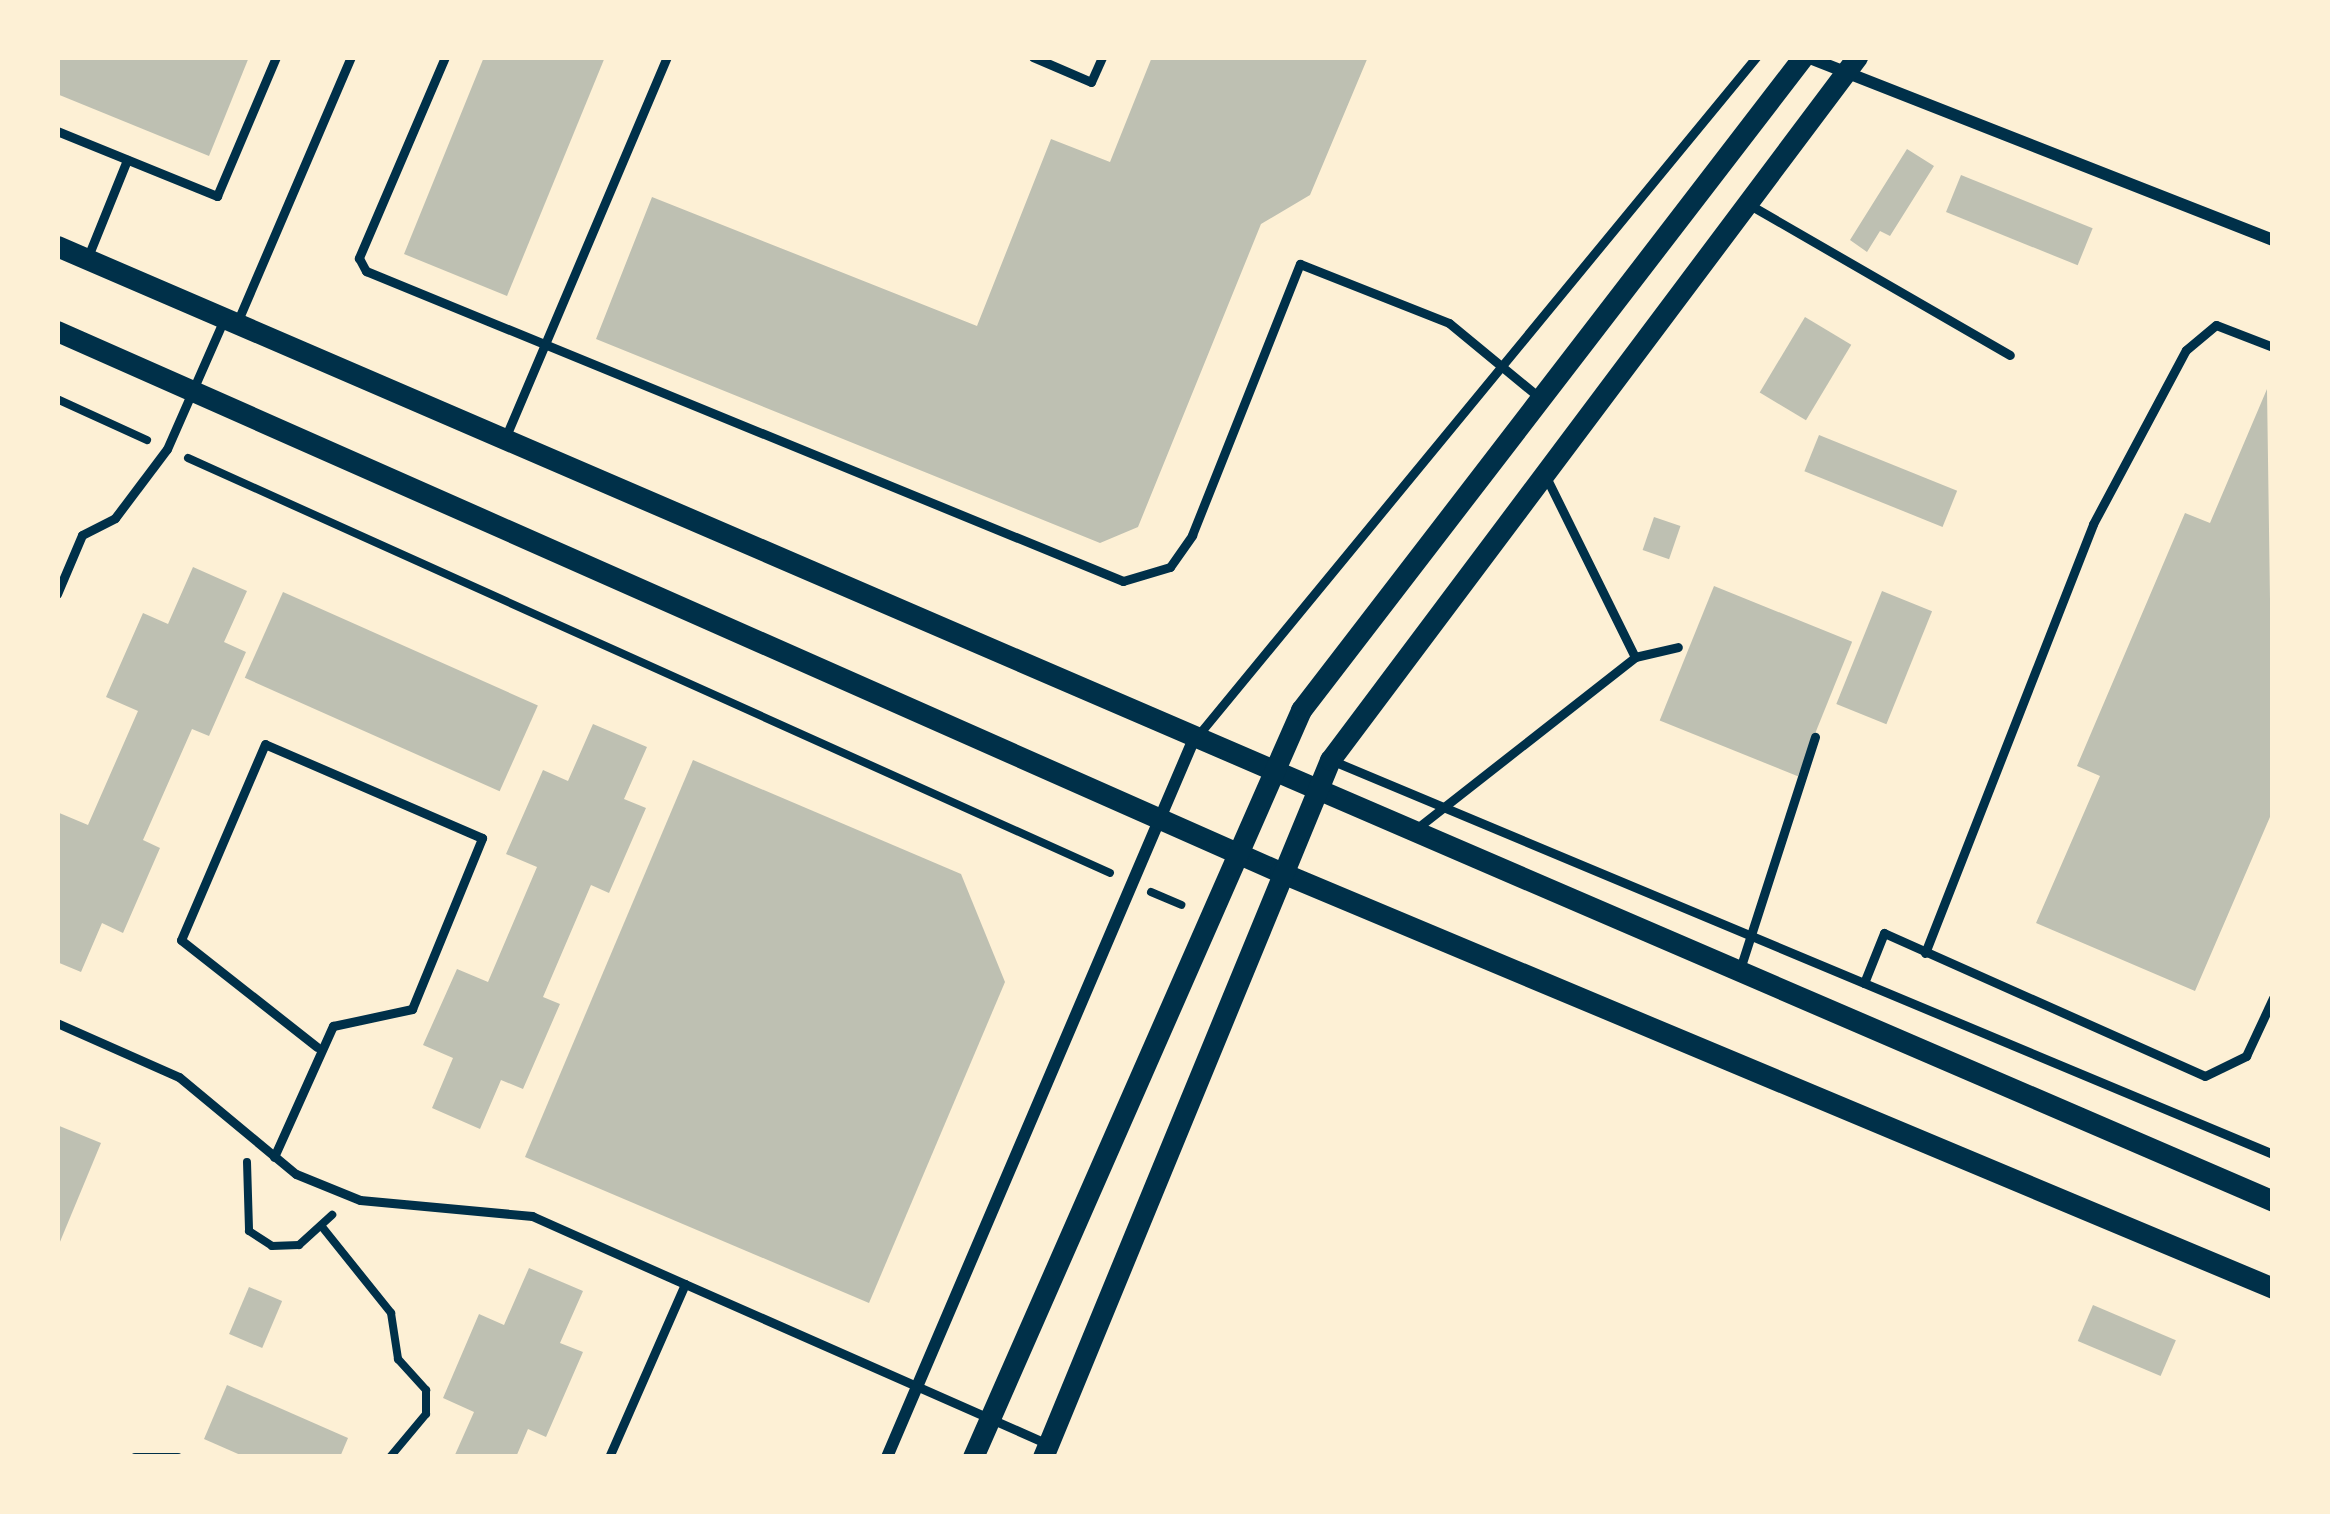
<!DOCTYPE html>
<html>
<head>
<meta charset="utf-8">
<style>
  body { margin:0 }
  #map { position:relative; width:2330px; height:1514px; overflow:hidden; background:#fdf0d5; font-family:"Public Sans",sans-serif }
  div>[style] { position:absolute }
  .building>* { inset:0; background:#bec0b2; transform-origin:0 0 }
  .path>* { height:8px; margin:-4px; padding:0 4px; transform-origin:4px; border-radius:4px; background:#003049 }
  .service>* { height:9px; margin:-4.5px; padding:0 4.5px; transform-origin:4.5px; border-radius:4.5px; background:#003049 }
  .minor>* { height:12px; margin:-6px; padding:0 6px; transform-origin:6px; border-radius:6px; background:#003049 }
  .tertiary>* { height:21px; margin:-10.5px; padding:0 10.5px; transform-origin:10.5px; border-radius:10.5px; background:#003049 }
  span { translate:-50% -50%; white-space:nowrap; text-align:center; line-height:1.15; -webkit-text-stroke:9px #fdf0d5; paint-order:stroke }
  .frame { position:absolute; inset:0; border:60px solid #fdf0d5; pointer-events:none }
</style>
</head>
<body>
<div id="map">
  <div class="building">
    <i style="clip-path:polygon(57px 57px,249px 57px,209px 156px,57px 94px)"></i>
    <i style="clip-path:polygon(484px 57px,605px 57px,507px 296px,404px 254px)"></i>
    <i style="clip-path:polygon(1152px 57px,1368px 57px,1310px 195px,1261px 224px,1138px 527px,1100px 543px,596px 339px,652px 197px,977px 326px,1051px 139px,1110px 162px)"></i>
    <i style="clip-path:polygon(1907px 149px,1934px 166px,1890px 236px,1880px 231px,1867px 252px,1850px 240px)"></i>
    <i style="left:1961px;top:175px;width:142px;height:40px;rotate:22deg"></i>
    <i style="left:1805px;top:317px;width:54px;height:88px;rotate:31deg"></i>
    <i style="clip-path:polygon(2267px 389px,2273px 810px,2195px 991px,2036px 923px,2100px 776px,2077px 766px,2185px 513px,2210px 523px)"></i>
    <i style="left:1819px;top:435px;width:149px;height:39px;rotate:22deg"></i>
    <i style="left:1654px;top:517px;width:28px;height:35px;rotate:19deg"></i>
    <i style="clip-path:polygon(193px 567px,247px 591px,224px 642px,246px 652px,209px 736px,192px 729px,143px 840px,160px 848px,123px 933px,102px 923px,81px 972px,57px 962px,57px 812px,88px 825px,138px 711px,106px 697px,143px 613px,168px 624px)"></i>
    <i style="left:1714px;top:586px;width:149px;height:145px;rotate:22deg"></i>
    <i style="left:1882px;top:591px;width:54px;height:122px;rotate:22deg"></i>
    <i style="left:283px;top:592px;width:279px;height:94px;rotate:24deg"></i>
    <i style="clip-path:polygon(593px 724px,647px 747px,624px 799px,646px 808px,609px 893px,591px 885px,543px 997px,560px 1004px,523px 1089px,501px 1080px,480px 1129px,432px 1108px,453px 1058px,423px 1045px,457px 969px,488px 982px,537px 867px,506px 854px,543px 770px,568px 781px)"></i>
    <i style="clip-path:polygon(693px 760px,961px 874px,1005px 982px,869px 1303px,525px 1157px)"></i>
    <i style="clip-path:polygon(57px 1125px,101px 1143px,57px 1249px)"></i>
    <i style="clip-path:polygon(529px 1268px,583px 1291px,560px 1343px,583px 1352px,546px 1437px,528px 1429px,516px 1457px,454px 1457px,474px 1412px,443px 1398px,479px 1314px,504px 1325px)"></i>
    <i style="left:249px;top:1287px;width:36px;height:51px;rotate:23deg"></i>
    <i style="left:2093px;top:1305px;width:90px;height:39px;rotate:23deg"></i>
    <i style="clip-path:polygon(227px 1385px,348px 1438px,340px 1457px,245px 1457px,204px 1439px)"></i>
  </div>
  <div class="path">
    <i style="left:57px;top:399px;width:99px;rotate:24.5deg"></i>
    <i style="left:188px;top:458px;width:1011px;rotate:24.23deg"></i>
    <i style="left:1151px;top:892px;width:33px;rotate:23deg"></i>
    <i style="left:247px;top:1162px;width:69px;rotate:88.3deg"></i>
    <i style="left:249px;top:1231px;width:27px;rotate:33deg"></i>
    <i style="left:272px;top:1246px;width:27px;rotate:-2deg"></i>
    <i style="left:299px;top:1245px;width:45px;rotate:-42.3deg"></i>
    <i style="left:323px;top:1228px;width:109px;rotate:51.3deg"></i>
    <i style="left:391px;top:1313px;width:47px;rotate:81.3deg"></i>
    <i style="left:398px;top:1359px;width:42px;rotate:47.9deg"></i>
    <i style="left:426px;top:1390px;width:24px;rotate:90deg"></i>
    <i style="left:426px;top:1414px;width:56px;rotate:129.9deg"></i>
    <i style="left:135px;top:1457px;width:43px"></i>
  </div>
  <div class="service">
    <i style="left:445px;top:57px;width:219px;rotate:113.2deg"></i>
    <i style="left:359px;top:258px;width:15px;rotate:62deg"></i>
    <i style="left:366px;top:271px;width:818px;rotate:22.27deg"></i>
    <i style="left:1123px;top:581px;width:49px;rotate:-16.6deg"></i>
    <i style="left:1170px;top:567px;width:39px;rotate:-55deg"></i>
    <i style="left:1192px;top:535px;width:292px;rotate:-68.3deg"></i>
    <i style="left:1300px;top:264px;width:160px;rotate:21.6deg"></i>
    <i style="left:1449px;top:323px;width:118px;rotate:39.5deg"></i>
    <i style="left:1033px;top:57px;width:63px;rotate:23.3deg"></i>
    <i style="left:1091px;top:82px;width:27px;rotate:-66deg"></i>
    <i style="left:57px;top:131px;width:173px;rotate:22.1deg"></i>
    <i style="left:217px;top:196px;width:151px;rotate:-67deg"></i>
    <i style="left:1750px;top:205px;width:300px;rotate:30deg"></i>
    <i style="left:87px;top:259px;width:107px;rotate:-68deg"></i>
    <i style="left:236px;top:325px;width:292px;rotate:-66.8deg"></i>
    <i style="left:506px;top:436px;width:412px;rotate:-67deg"></i>
    <i style="left:1546px;top:477px;width:201px;rotate:63.7deg"></i>
    <i style="left:57px;top:594px;width:64px;rotate:-67deg"></i>
    <i style="left:82px;top:535px;width:37px;rotate:-27deg"></i>
    <i style="left:115px;top:518px;width:86px;rotate:-53deg"></i>
    <i style="left:167px;top:449px;width:142px;rotate:-66.3deg"></i>
    <i style="left:1199px;top:734px;width:877px;rotate:-50.55deg"></i>
    <i style="left:1331px;top:760px;width:1021px;rotate:22.7deg"></i>
    <i style="left:1416px;top:829px;width:278px;rotate:-38.1deg"></i>
    <i style="left:1635px;top:657px;width:44px;rotate:-13.1deg"></i>
    <i style="left:1925px;top:953px;width:461px;rotate:-68.6deg"></i>
    <i style="left:2093px;top:524px;width:197px;rotate:-61.9deg"></i>
    <i style="left:2186px;top:350px;width:39px;rotate:-40deg"></i>
    <i style="left:2216px;top:325px;width:61px;rotate:21.1deg"></i>
    <i style="left:1740px;top:969px;width:244px;rotate:-72.1deg"></i>
    <i style="left:1864px;top:983px;width:54px;rotate:-68.2deg"></i>
    <i style="left:1884px;top:933px;width:351px;rotate:24deg"></i>
    <i style="left:2205px;top:1076px;width:46px;rotate:-26deg"></i>
    <i style="left:2246px;top:1056px;width:64px;rotate:-65deg"></i>
    <i style="left:57px;top:1023px;width:133px;rotate:23.9deg"></i>
    <i style="left:179px;top:1077px;width:152px;rotate:39.7deg"></i>
    <i style="left:296px;top:1174px;width:69px;rotate:22.1deg"></i>
    <i style="left:360px;top:1200px;width:173px;rotate:5.3deg"></i>
    <i style="left:532px;top:1216px;width:167px;rotate:24deg"></i>
    <i style="left:685px;top:1284px;width:189px;rotate:113.7deg"></i>
    <i style="left:274px;top:1157px;width:144px;rotate:-65.8deg"></i>
    <i style="left:333px;top:1026px;width:81px;rotate:-12.1deg"></i>
    <i style="left:412px;top:1009px;width:185px;rotate:-67.7deg"></i>
    <i style="left:482px;top:838px;width:236px;rotate:-156.6deg"></i>
    <i style="left:265px;top:744px;width:213px;rotate:113.2deg"></i>
    <i style="left:181px;top:940px;width:173px;rotate:38.2deg"></i>
    <i style="left:685px;top:1284px;width:396px;rotate:23.8deg"></i>
  </div>
  <div class="minor">
    <i style="left:1807px;top:57px;width:501px;rotate:21.44deg"></i>
    <i style="left:887px;top:1457px;width:779px;rotate:-66.86deg"></i>
  </div>
  <div class="tertiary">
    <i style="left:57px;top:246px;width:2413px;rotate:23.31deg"></i>
    <i style="left:57px;top:331px;width:1337px;rotate:23.86deg"></i>
    <i style="left:1280px;top:872px;width:1077px;rotate:22.73deg"></i>
    <i style="left:973px;top:1457px;width:816px;rotate:-66.29deg"></i>
    <i style="left:1301px;top:710px;width:824px;rotate:-52.45deg"></i>
    <i style="left:1043px;top:1457px;width:754px;rotate:-67.62deg"></i>
    <i style="left:1330px;top:760px;width:879px;rotate:-53.14deg"></i>
  </div>
  <div class="frame"></div>
</div>
</body>
</html>
